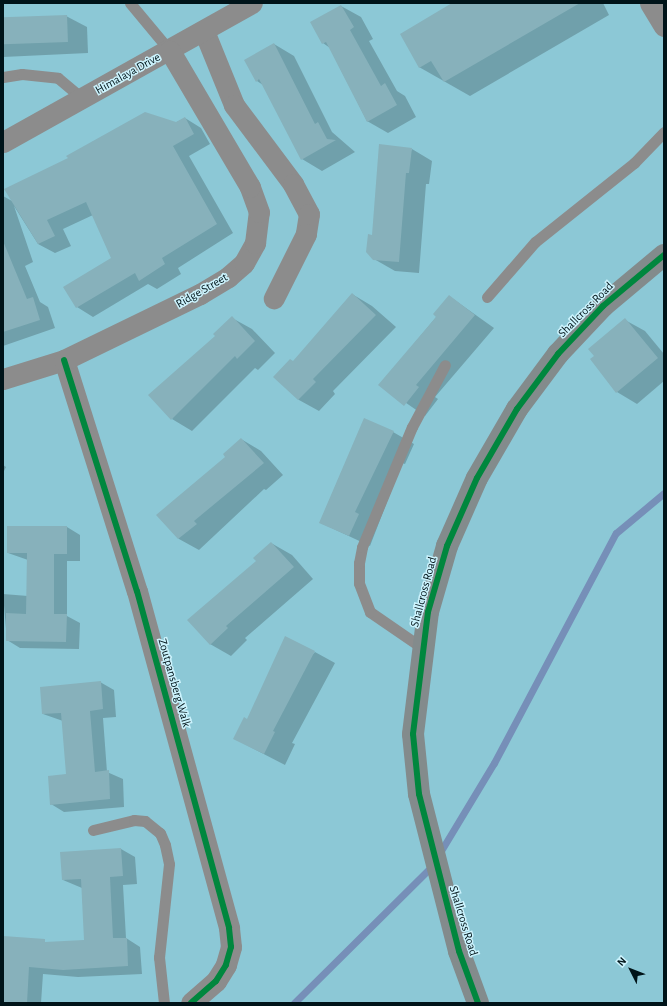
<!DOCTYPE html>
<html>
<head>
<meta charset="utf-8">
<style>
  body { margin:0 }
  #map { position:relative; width:667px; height:1006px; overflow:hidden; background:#8cc8d6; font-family:"Alegreya Sans",sans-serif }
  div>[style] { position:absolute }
  .shadow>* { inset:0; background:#0003 }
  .stream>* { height:7px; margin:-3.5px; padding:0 3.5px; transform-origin:3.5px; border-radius:3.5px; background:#768fb8 }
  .building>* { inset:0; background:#87b1bb; transform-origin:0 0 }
  .lane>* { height:11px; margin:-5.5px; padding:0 5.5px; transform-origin:5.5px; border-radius:5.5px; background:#8c8c8c }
  .street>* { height:21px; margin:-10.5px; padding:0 10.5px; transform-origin:10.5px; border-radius:10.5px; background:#8c8c8c }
  .secondary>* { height:22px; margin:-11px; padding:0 11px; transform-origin:11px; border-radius:11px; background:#838b8c }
  .cycleway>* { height:6px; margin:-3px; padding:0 3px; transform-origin:3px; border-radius:3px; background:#00873e }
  span { translate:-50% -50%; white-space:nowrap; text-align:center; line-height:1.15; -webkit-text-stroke:3px #ccf3fd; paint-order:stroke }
  .street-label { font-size:12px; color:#001419 }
  .frame { position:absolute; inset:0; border:4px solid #001419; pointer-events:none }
  .north { position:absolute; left:611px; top:950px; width:40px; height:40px; -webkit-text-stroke:3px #ccf3fd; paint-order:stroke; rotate:312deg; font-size:11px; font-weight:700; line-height:16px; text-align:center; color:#001419 }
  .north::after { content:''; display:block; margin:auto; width:14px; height:18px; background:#001419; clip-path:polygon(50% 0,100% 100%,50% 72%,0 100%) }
</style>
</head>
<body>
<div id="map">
  <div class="shadow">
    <i style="clip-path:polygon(454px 3px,603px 3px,609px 15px,470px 96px,419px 67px)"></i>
    <i style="clip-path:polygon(341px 6px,361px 17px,373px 39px,369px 41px,397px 91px,405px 96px,416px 117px,388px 133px,367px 121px,330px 48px,323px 43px)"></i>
    <i style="clip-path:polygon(66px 16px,87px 27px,88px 53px,3px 57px,3px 19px)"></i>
    <i style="clip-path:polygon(274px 44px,294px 56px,332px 132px,355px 152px,322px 171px,302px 159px,263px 85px,257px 81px)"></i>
    <i style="clip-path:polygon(185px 118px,201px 128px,210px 144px,189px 156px,233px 233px,178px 268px,181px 274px,157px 289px,148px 284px,93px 317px,77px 307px,112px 259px,93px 215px,63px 229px,71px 246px,55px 253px,38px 244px,14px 206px,33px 262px,25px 266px,40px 302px,48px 307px,55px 328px,3px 346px,3px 196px,12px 201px)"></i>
    <i style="clip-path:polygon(412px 149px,432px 161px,429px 184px,426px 184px,419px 273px,395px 271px,374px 259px,373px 236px)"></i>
    <i style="clip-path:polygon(352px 294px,372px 306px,396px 327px,333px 391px,335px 394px,319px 411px,299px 400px,275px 377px,294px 362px)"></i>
    <i style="clip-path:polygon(449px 296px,494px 328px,435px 397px,438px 399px,425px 416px,380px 385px,437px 316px)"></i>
    <i style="clip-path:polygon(232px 318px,252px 329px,275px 353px,258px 370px,255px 368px,192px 431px,172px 419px,217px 336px)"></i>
    <i style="clip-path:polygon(625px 320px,645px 331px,664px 354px,664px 381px,637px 404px,617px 392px,592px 359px)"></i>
    <i style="clip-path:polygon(393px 432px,414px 444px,405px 464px,402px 463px,370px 546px,321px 523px)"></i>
    <i style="clip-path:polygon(241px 439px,261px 451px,283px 475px,266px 490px,264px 489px,199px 550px,179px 539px,158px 515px,227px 457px)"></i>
    <i style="clip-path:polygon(3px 465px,6px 467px,3px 473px)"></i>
    <i style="clip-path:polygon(67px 527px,80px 535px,80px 561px,67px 561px,67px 616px,80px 623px,79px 649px,20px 648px,7px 640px,3px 594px,28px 596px,28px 560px,8px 553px)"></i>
    <i style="clip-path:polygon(271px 543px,292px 555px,313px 579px,245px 638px,247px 640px,231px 656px,210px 644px,257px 561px)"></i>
    <i style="clip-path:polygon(315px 652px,335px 663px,292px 743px,295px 744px,285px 765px,235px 739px,248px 720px)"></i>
    <i style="clip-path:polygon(100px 682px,114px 690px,116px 717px,103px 718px,107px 772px,123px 779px,124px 807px,64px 812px,51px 804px,67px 775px,63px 721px,43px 714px)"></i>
    <i style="clip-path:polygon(121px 849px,135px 857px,137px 884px,123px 885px,126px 938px,140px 947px,142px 974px,78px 977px,43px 974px,41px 1003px,3px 1003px,3px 937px,50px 943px,85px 941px,82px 888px,63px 880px)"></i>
  </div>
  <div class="stream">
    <i style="left:439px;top:854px;width:106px;rotate:-58.9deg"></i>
    <i style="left:494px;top:763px;width:260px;rotate:-62.1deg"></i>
    <i style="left:616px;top:533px;width:62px;rotate:-39.8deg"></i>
    <i style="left:294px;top:1003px;width:196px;rotate:-44.8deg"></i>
  </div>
  <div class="building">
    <i style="clip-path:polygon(452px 3px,580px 3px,444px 82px,431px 61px,419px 68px,400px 34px)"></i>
    <i style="clip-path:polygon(341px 5px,354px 27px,350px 30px,381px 86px,385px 83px,397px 105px,367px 122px,326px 42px,322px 44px,310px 22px)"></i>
    <i style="left:67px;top:15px;width:27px;height:64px;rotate:88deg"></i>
    <i style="clip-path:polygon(274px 43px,315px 124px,318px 122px,327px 139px,336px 140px,301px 160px,259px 79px,256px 82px,244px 60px)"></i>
    <i style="clip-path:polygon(145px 112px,176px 122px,185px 117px,194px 134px,173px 146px,217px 224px,162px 258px,165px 264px,139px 281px,135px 273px,76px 308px,63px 287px,111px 258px,86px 202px,47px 220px,55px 236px,38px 244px,4px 189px,68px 158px,66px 156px)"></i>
    <i style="clip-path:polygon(379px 144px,412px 148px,409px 173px,406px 173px,399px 262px,373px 260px,366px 252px,368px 234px,372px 235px)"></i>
    <i style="clip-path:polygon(3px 241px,27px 299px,33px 297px,40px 320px,3px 332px)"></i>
    <i style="clip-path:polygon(352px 293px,376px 315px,313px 379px,316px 382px,298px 400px,273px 377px,290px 359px,293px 361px)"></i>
    <i style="clip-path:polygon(449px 295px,475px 315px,416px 385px,419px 387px,404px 406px,378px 385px,436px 317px,433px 314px)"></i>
    <i style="clip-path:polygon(232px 316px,255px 341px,237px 359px,235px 356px,171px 420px,148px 395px,215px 336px,213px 334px)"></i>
    <i style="clip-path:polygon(625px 318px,658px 358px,616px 393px,590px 359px,594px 356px,588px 349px)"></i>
    <i style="clip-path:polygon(364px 418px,394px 431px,355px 512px,359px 514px,349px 536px,319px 523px)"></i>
    <i style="clip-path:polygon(241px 438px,264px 463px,194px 521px,197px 524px,178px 539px,156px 515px,225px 457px,223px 454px)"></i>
    <i style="clip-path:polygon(7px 526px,67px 526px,67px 554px,54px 554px,54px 614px,67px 614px,66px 642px,6px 641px,6px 613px,26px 614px,27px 553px,7px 553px)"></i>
    <i style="clip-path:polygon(271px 542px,294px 567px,226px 626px,228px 628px,210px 645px,187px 620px,256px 561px,253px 558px)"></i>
    <i style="clip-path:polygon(285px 636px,315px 651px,273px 731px,275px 732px,264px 754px,233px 739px,244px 717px,247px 719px)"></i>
    <i style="clip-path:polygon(101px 681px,103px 709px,90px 711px,95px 772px,109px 770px,110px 799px,50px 805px,48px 776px,66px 774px,61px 713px,42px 714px,40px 687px)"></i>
    <i style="clip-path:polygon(121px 848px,123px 876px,110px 877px,113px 938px,127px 938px,128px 966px,63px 970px,29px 967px,27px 1003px,3px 1003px,3px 936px,45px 939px,45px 942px,84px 940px,81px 879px,62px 880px,60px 852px)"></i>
  </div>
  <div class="lane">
    <i style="left:130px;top:3px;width:62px;rotate:50.2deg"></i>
    <i style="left:3px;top:77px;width:19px;rotate:-9deg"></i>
    <i style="left:22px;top:74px;width:36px;rotate:6deg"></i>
    <i style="left:58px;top:78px;width:33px;rotate:40deg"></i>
    <i style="left:487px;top:297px;width:73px;rotate:-48.9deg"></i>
    <i style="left:535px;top:242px;width:127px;rotate:-38.6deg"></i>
    <i style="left:634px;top:163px;width:43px;rotate:-45.9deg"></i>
    <i style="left:421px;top:647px;width:62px;rotate:-145.5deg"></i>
    <i style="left:370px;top:612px;width:31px;rotate:-111deg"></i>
    <i style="left:359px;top:583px;width:20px;rotate:-90deg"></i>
    <i style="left:359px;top:563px;width:16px;rotate:-79deg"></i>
    <i style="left:362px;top:547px;width:130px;rotate:-67.4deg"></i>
    <i style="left:412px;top:427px;width:70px;rotate:-62deg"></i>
    <i style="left:93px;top:830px;width:42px;rotate:-13.7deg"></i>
    <i style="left:134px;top:820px;width:11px;rotate:5deg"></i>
    <i style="left:145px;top:821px;width:19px;rotate:39deg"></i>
    <i style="left:160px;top:833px;width:13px;rotate:67deg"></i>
    <i style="left:165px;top:845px;width:19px;rotate:78deg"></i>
    <i style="left:169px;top:864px;width:94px;rotate:96.1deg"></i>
    <i style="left:159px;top:957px;width:46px;rotate:83.8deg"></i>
  </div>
  <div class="street">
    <i style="left:650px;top:3px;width:27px;rotate:59deg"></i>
    <i style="left:204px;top:31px;width:80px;rotate:67.9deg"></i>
    <i style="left:234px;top:105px;width:99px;rotate:53.2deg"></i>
    <i style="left:293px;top:184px;width:34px;rotate:62deg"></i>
    <i style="left:309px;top:214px;width:20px;rotate:99deg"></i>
    <i style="left:306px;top:234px;width:72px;rotate:116.6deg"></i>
    <i style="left:3px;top:142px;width:285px;rotate:-29.2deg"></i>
    <i style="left:64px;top:360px;width:242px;rotate:72.5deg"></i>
    <i style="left:137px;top:591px;width:349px;rotate:74.7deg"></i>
    <i style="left:229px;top:928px;width:19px;rotate:84deg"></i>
    <i style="left:231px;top:947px;width:19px;rotate:106deg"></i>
    <i style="left:226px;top:965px;width:19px;rotate:122deg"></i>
    <i style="left:216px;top:981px;width:33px;rotate:139deg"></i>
    <i style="left:3px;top:379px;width:64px;rotate:-17.3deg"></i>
    <i style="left:64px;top:360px;width:151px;rotate:-25.9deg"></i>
    <i style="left:200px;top:294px;width:33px;rotate:-31deg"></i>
    <i style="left:228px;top:277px;width:21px;rotate:-41deg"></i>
    <i style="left:244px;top:263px;width:23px;rotate:-61deg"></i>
    <i style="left:255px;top:243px;width:31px;rotate:-83deg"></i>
    <i style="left:259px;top:212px;width:27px;rotate:-110deg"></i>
    <i style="left:250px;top:187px;width:158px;rotate:-120.5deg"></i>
  </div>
  <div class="secondary">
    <i style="left:478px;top:1003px;width:55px;rotate:-110.1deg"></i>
    <i style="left:459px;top:951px;width:162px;rotate:-104.3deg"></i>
    <i style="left:419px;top:794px;width:60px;rotate:-95.7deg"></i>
    <i style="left:413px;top:734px;width:123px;rotate:-83deg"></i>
    <i style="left:428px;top:612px;width:69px;rotate:-73.9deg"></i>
    <i style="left:447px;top:546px;width:74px;rotate:-66.2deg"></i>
    <i style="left:477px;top:478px;width:80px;rotate:-59.9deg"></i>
    <i style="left:517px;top:409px;width:69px;rotate:-53.3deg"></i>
    <i style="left:558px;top:354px;width:66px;rotate:-46.8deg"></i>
    <i style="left:603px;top:306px;width:80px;rotate:-39.9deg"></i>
  </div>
  <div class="cycleway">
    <i style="left:64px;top:360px;width:242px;rotate:72.5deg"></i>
    <i style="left:137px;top:591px;width:349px;rotate:74.7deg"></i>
    <i style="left:229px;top:928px;width:19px;rotate:84deg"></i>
    <i style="left:231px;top:947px;width:19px;rotate:106deg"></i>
    <i style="left:226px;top:965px;width:19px;rotate:122deg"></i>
    <i style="left:216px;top:981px;width:33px;rotate:139deg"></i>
    <i style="left:478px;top:1003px;width:55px;rotate:-110.1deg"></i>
    <i style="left:459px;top:951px;width:162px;rotate:-104.3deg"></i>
    <i style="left:419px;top:794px;width:60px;rotate:-95.7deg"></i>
    <i style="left:413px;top:734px;width:123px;rotate:-83deg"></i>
    <i style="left:428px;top:612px;width:69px;rotate:-73.9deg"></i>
    <i style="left:447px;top:546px;width:74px;rotate:-66.2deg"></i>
    <i style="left:477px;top:478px;width:80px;rotate:-59.9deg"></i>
    <i style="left:517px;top:409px;width:69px;rotate:-53.3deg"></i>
    <i style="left:558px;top:354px;width:66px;rotate:-46.8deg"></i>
    <i style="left:603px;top:306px;width:80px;rotate:-39.9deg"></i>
  </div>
  <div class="street-label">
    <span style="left:128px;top:74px;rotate:-29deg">Himalaya Drive</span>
    <span style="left:202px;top:291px;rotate:-30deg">Ridge Street</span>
    <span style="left:586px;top:310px;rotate:-45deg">Shallcross Road</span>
    <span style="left:424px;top:592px;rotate:-75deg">Shallcross Road</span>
    <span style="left:174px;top:683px;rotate:74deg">Zoutpansberg Walk</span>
    <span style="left:463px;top:921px;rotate:73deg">Shallcross Road</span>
  </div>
  <div class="frame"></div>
  <div class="north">N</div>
</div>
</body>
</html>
